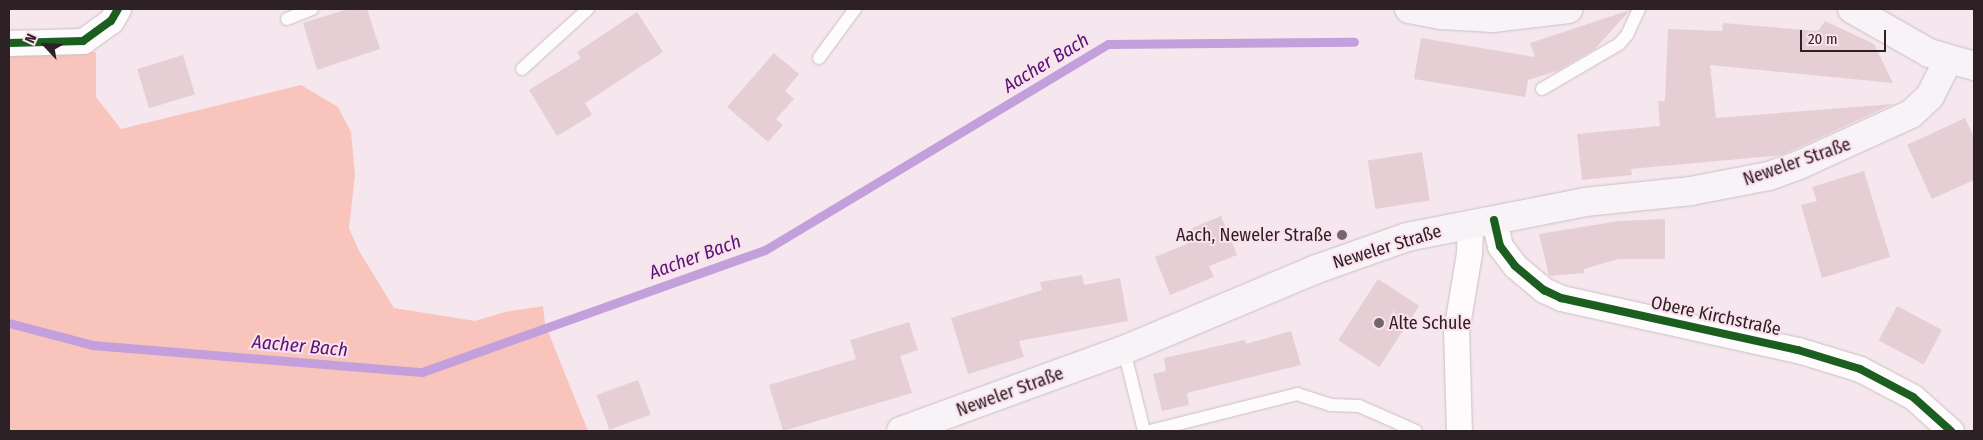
<!DOCTYPE html>
<html>
<head>
<meta charset="utf-8">
<style>
  body { margin:0 }
  #map { position:relative; width:1983px; height:440px; overflow:hidden; background:#f5e7ed; font-family:"Fira Sans Condensed",sans-serif }
  div>[style] { position:absolute }
  .green>* { inset:0; background:#f8c4bc }
  .stream>* { height:9px; margin:-4.5px; padding:0 4.5px; transform-origin:4.5px; border-radius:4.5px; background:#c3a0dc }
  .building>* { inset:0; background:#e6cfd4; transform-origin:0 0 }
  .roads { filter:drop-shadow(0 0 1px #cbbfc4) drop-shadow(0 0 1px #cbbfc4) }
  .lane>* { height:12px; margin:-6px; padding:0 6px; transform-origin:6px; border-radius:6px; background:#fefbfc }
  .street>* { height:25px; margin:-12.5px; padding:0 12.5px; transform-origin:12.5px; border-radius:12.5px; background:#fefbfc }
  .secondary>* { height:28px; margin:-14px; padding:0 14px; transform-origin:14px; border-radius:14px; background:#f8f3f7 }
  .cycleway>* { height:8px; margin:-4px; padding:0 4px; transform-origin:4px; border-radius:4px; background:#1b5e20 }
  .dots>* { width:14px; height:14px; translate:-50% -50%; box-sizing:border-box; border:2px solid #fbe1ec; border-radius:50% }
  span { translate:-50% -50%; white-space:nowrap; text-align:center; line-height:1.15; -webkit-text-stroke:4px #fbe1ec; paint-order:stroke }
  .street-label { font-size:18px; color:#2d2126 }
  .poi-label { font-size:18px; color:#2d2126 }
  .right { translate:-100% -50%; text-align:right }
  .left { translate:0 -50%; text-align:left }
  .water-label { font-size:19px; color:#521479; font-style:italic }
  .frame { position:absolute; inset:0; border:10px solid #2d2126; pointer-events:none }
  .north { position:absolute; left:20px; top:20px; width:50px; height:50px; -webkit-text-stroke:4px #fbe1ec; paint-order:stroke; rotate:295deg; font-size:14px; font-weight:700; line-height:20px; text-align:center; color:#2d2126 }
  .north::after { content:''; display:block; margin:auto; width:18px; height:22px; background:#2d2126; clip-path:polygon(50% 0,100% 100%,50% 72%,0 100%) }
  .scale { position:absolute; left:1800px; top:30px; width:86px; height:22px; box-sizing:border-box; border:2px solid #2d2126; border-top:0; padding-left:6px; font-size:15px; line-height:18px; white-space:nowrap; color:#2d2126; -webkit-text-stroke:4px #fbe1ec; paint-order:stroke }
</style>
</head>
<body>
<div id="map">
  <div class="green">
    <i style="clip-path:polygon(9px 50px,96px 52px,96px 97px,121px 129px,301px 85px,338px 107px,351px 132px,355px 175px,349px 228px,359px 251px,394px 308px,475px 321px,505px 312px,543px 306px,545px 324px,588px 431px,9px 431px)"></i>
  </div>
  <div class="stream">
    <i style="left:9px;top:323px;width:86px;rotate:14.8deg"></i>
    <i style="left:92px;top:345px;width:331px;rotate:4.7deg"></i>
    <i style="left:422px;top:372px;width:364px;rotate:-19.6deg"></i>
    <i style="left:765px;top:250px;width:400px;rotate:-31deg"></i>
    <i style="left:1108px;top:44px;width:246px;rotate:-0.5deg"></i>
  </div>
  <div class="building">
    <i style="clip-path:polygon(348px 9px,367px 9px,380px 49px,317px 70px,303px 23px)"></i>
    <i style="clip-path:polygon(1630px 10px,1595px 49px,1557px 71px,1528px 80px,1525px 97px,1414px 79px,1421px 38px,1535px 57px,1530px 43px)"></i>
    <i style="clip-path:polygon(637px 12px,663px 52px,585px 103px,592px 115px,557px 136px,529px 90px,581px 58px,577px 52px)"></i>
    <i style="clip-path:polygon(1825px 21px,1874px 44px,1893px 83px,1710px 65px,1716px 118px,1893px 104px,1782px 155px,1631px 169px,1632px 175px,1582px 180px,1577px 134px,1660px 126px,1658px 101px,1665px 101px,1668px 29px,1722px 31px,1723px 23px,1818px 31px)"></i>
    <i style="clip-path:polygon(774px 53px,799px 74px,785px 91px,794px 99px,776px 119px,783px 125px,768px 142px,727px 107px)"></i>
    <i style="left:183px;top:55px;width:41px;height:48px;rotate:73deg"></i>
    <i style="clip-path:polygon(1965px 118px,1974px 137px,1974px 180px,1932px 199px,1907px 145px)"></i>
    <i style="left:1422px;top:152px;width:49px;height:55px;rotate:81deg"></i>
    <i style="clip-path:polygon(1864px 171px,1890px 257px,1822px 278px,1801px 205px,1817px 201px,1812px 187px)"></i>
    <i style="clip-path:polygon(1221px 216px,1237px 255px,1209px 266px,1214px 277px,1170px 295px,1155px 257px,1196px 240px,1192px 228px)"></i>
    <i style="clip-path:polygon(1665px 219px,1665px 259px,1618px 259px,1584px 269px,1584px 273px,1549px 276px,1539px 234px,1619px 221px)"></i>
    <i style="clip-path:polygon(1082px 275px,1084px 285px,1120px 278px,1128px 321px,1019px 341px,1024px 357px,968px 374px,951px 318px,1042px 290px,1040px 282px)"></i>
    <i style="left:1378px;top:279px;width:49px;height:73px;rotate:33deg"></i>
    <i style="left:1897px;top:306px;width:51px;height:39px;rotate:28deg"></i>
    <i style="clip-path:polygon(909px 322px,918px 350px,900px 356px,912px 393px,783px 431px,769px 385px,856px 359px,850px 340px)"></i>
    <i style="clip-path:polygon(1291px 331px,1301px 365px,1187px 393px,1189px 405px,1162px 411px,1153px 374px,1166px 371px,1164px 358px,1245px 340px,1246px 344px)"></i>
    <i style="left:638px;top:380px;width:37px;height:44px;rotate:70deg"></i>
  </div>
  <div class="roads">
    <div class="lane">
      <i style="left:287px;top:19px;width:27px;rotate:-22deg"></i>
      <i style="left:819px;top:58px;width:61px;rotate:-53.7deg"></i>
      <i style="left:522px;top:69px;width:89px;rotate:-42.3deg"></i>
      <i style="left:1542px;top:89px;width:89px;rotate:-30.3deg"></i>
      <i style="left:1619px;top:44px;width:12px;rotate:-48deg"></i>
      <i style="left:1627px;top:35px;width:29px;rotate:-65deg"></i>
      <i style="left:1124px;top:350px;width:83px;rotate:76.1deg"></i>
      <i style="left:1150px;top:431px;width:152px;rotate:-14.1deg"></i>
      <i style="left:1297px;top:394px;width:35px;rotate:18deg"></i>
      <i style="left:1330px;top:405px;width:29px;rotate:2deg"></i>
      <i style="left:1359px;top:406px;width:62px;rotate:23.7deg"></i>
    </div>
    <div class="street">
      <i style="left:9px;top:43px;width:74px;rotate:-1.5deg"></i>
      <i style="left:83px;top:41px;width:34px;rotate:-36deg"></i>
      <i style="left:111px;top:21px;width:14px;rotate:-60deg"></i>
      <i style="left:1494px;top:220px;width:27px;rotate:77deg"></i>
      <i style="left:1500px;top:246px;width:25px;rotate:53deg"></i>
      <i style="left:1515px;top:266px;width:38px;rotate:40deg"></i>
      <i style="left:1544px;top:290px;width:19px;rotate:25deg"></i>
      <i style="left:1561px;top:298px;width:243px;rotate:12.4deg"></i>
      <i style="left:1798px;top:350px;width:65px;rotate:17deg"></i>
      <i style="left:1860px;top:369px;width:60px;rotate:27.8deg"></i>
      <i style="left:1913px;top:397px;width:51px;rotate:41.8deg"></i>
      <i style="left:1459px;top:431px;width:100px;rotate:-91.7deg"></i>
      <i style="left:1456px;top:331px;width:79px;rotate:-80.5deg"></i>
      <i style="left:1469px;top:253px;width:28px;rotate:-88deg"></i>
    </div>
    <div class="secondary">
      <i style="left:1409px;top:9px;width:33px;rotate:11deg"></i>
      <i style="left:1441px;top:15px;width:52px;rotate:3.3deg"></i>
      <i style="left:1493px;top:18px;width:76px;rotate:-6.8deg"></i>
      <i style="left:1852px;top:9px;width:89px;rotate:29.7deg"></i>
      <i style="left:1929px;top:53px;width:47px;rotate:16.1deg"></i>
      <i style="left:901px;top:431px;width:237px;rotate:-20deg"></i>
      <i style="left:1124px;top:350px;width:206px;rotate:-22.8deg"></i>
      <i style="left:1314px;top:270px;width:99px;rotate:-19.5deg"></i>
      <i style="left:1407px;top:237px;width:181px;rotate:-11.1deg"></i>
      <i style="left:1585px;top:202px;width:107px;rotate:-5.9deg"></i>
      <i style="left:1691px;top:191px;width:79px;rotate:-10.9deg"></i>
      <i style="left:1769px;top:176px;width:32px;rotate:-20deg"></i>
      <i style="left:1799px;top:165px;width:123px;rotate:-24.5deg"></i>
      <i style="left:1911px;top:114px;width:26px;rotate:-43deg"></i>
      <i style="left:1930px;top:96px;width:39px;rotate:-63deg"></i>
    </div>
  </div>
  <div class="cycleway">
    <i style="left:9px;top:43px;width:74px;rotate:-1.5deg"></i>
    <i style="left:83px;top:41px;width:34px;rotate:-36deg"></i>
    <i style="left:111px;top:21px;width:14px;rotate:-60deg"></i>
    <i style="left:1494px;top:220px;width:27px;rotate:77deg"></i>
    <i style="left:1500px;top:246px;width:25px;rotate:53deg"></i>
    <i style="left:1515px;top:266px;width:38px;rotate:40deg"></i>
    <i style="left:1544px;top:290px;width:19px;rotate:25deg"></i>
    <i style="left:1561px;top:298px;width:243px;rotate:12.4deg"></i>
    <i style="left:1798px;top:350px;width:65px;rotate:17deg"></i>
    <i style="left:1860px;top:369px;width:60px;rotate:27.8deg"></i>
    <i style="left:1913px;top:397px;width:51px;rotate:41.8deg"></i>
  </div>
  <div class="dots">
    <i style="left:1342px;top:235px;background:#73666c"></i>
    <i style="left:1379px;top:323px;background:#73666c"></i>
  </div>
  <div class="street-label">
    <span style="left:1797px;top:162px;rotate:-19deg">Neweler Straße</span>
    <span style="left:1387px;top:247px;rotate:-17deg">Neweler Straße</span>
    <span style="left:1716px;top:316px;rotate:12deg">Obere Kirchstraße</span>
    <span style="left:1010px;top:392px;rotate:-20deg">Neweler Straße</span>
  </div>
  <div class="poi-label">
    <span class="right" style="left:1332px;top:235px">Aach, Neweler Straße</span>
    <span class="left" style="left:1389px;top:323px">Alte Schule</span>
  </div>
  <div class="water-label">
    <span style="left:1046px;top:63px;rotate:-31deg">Aacher Bach</span>
    <span style="left:695px;top:257px;rotate:-20deg">Aacher Bach</span>
    <span style="left:300px;top:346px;rotate:5deg">Aacher Bach</span>
  </div>
  <div class="frame"></div>
  <div class="north">N</div>
  <div class="scale">20 m</div>
</div>
</body>
</html>
